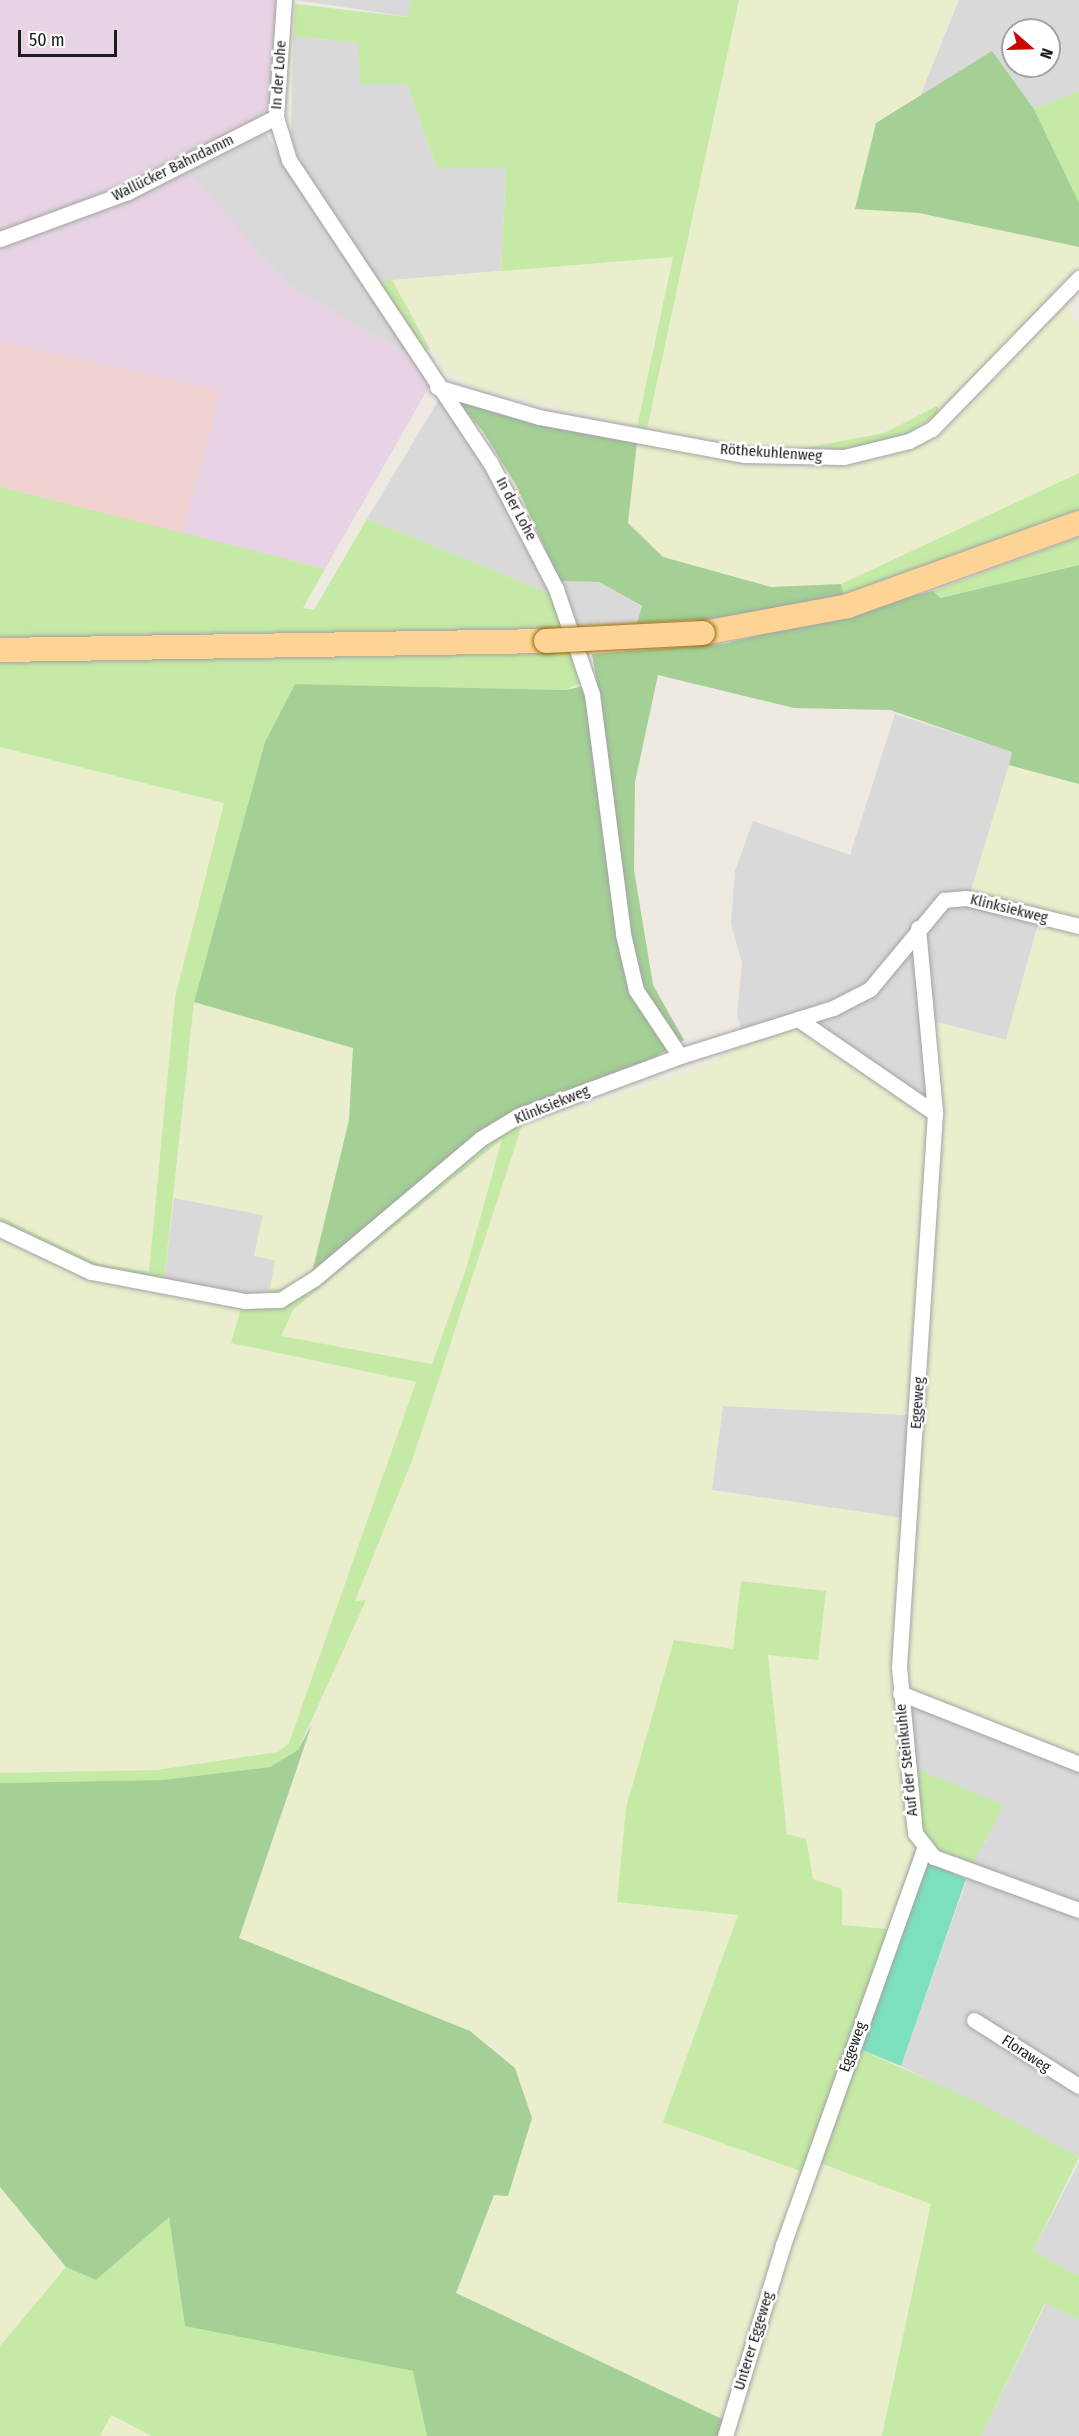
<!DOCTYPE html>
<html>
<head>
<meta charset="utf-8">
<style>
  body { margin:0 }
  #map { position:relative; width:1079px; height:2436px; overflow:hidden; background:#eeeae2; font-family:"Fira Sans Condensed",sans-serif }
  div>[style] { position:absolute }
  .residential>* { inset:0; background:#dad9d9 }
  .commercial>* { inset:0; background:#f0d2d0 }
  .industrial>* { inset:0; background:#e7d3e3 }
  .farmland>* { inset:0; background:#eaeecc }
  .grass>* { inset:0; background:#c5eaa5 }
  .forest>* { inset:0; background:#a4cf95 }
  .pitch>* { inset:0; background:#7ce0bc }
  .roads { filter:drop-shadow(0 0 2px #a3a3a3) drop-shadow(0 0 2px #a3a3a3) }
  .street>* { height:15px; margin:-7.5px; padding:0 7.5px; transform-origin:7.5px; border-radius:7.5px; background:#fff }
  .primary>* { height:24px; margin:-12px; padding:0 12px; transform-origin:12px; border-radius:12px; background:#fed496 }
  .bridges { filter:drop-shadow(0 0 2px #956800) drop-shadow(0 0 2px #956800) }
  .primary-bridge>* { height:24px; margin:-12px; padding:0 12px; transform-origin:12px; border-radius:12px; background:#fed496 }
  span { translate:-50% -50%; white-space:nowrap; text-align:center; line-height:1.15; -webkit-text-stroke:5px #fff; paint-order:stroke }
  .street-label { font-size:15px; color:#1c1c1c }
  .north { position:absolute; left:1001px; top:18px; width:60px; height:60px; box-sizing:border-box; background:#fff; border:2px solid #a4a4a4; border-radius:50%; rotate:110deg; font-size:16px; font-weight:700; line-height:24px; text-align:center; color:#1c1c1c }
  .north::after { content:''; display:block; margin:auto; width:21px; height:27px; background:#c90600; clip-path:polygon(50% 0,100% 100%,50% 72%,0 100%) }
  .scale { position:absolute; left:18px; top:30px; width:99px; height:27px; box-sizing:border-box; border:3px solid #1c1c1c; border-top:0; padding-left:8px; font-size:18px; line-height:21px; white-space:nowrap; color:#1c1c1c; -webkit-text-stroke:4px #fff; paint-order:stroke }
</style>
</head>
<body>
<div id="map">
  <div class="residential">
    <i style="clip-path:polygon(296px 0,411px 0,409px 17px)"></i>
    <i style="clip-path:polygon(evenodd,959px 0,1079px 0,1079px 91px,1034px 109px,992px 52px,920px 96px,959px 0,1013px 30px,1049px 30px,1049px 66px,1013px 66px,1013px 30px)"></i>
    <i style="clip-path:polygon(293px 36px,358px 43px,407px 84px,437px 168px,506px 168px,501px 271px,376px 282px,303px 170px,291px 137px)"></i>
    <i style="clip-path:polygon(266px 133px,288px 172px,413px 358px,289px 286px,187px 172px)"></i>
    <i style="clip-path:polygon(439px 399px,487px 467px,551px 594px,367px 519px)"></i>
    <i style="clip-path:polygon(560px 581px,599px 582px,642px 607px,637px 623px,577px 626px)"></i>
    <i style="clip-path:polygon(895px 714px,1013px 752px,967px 904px,1038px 924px,1006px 1040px,934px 1022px,940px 1116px,746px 1042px,737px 1015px,742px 964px,731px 923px,735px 871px,753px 821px,850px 855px)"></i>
    <i style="clip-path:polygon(174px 1198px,263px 1215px,254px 1256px,276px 1260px,267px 1304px,163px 1290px)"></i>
    <i style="clip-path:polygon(723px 1406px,909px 1415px,902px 1518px,711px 1490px)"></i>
    <i style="clip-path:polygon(896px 1687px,1079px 1757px,1079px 2157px,901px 2066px,980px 1842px,987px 1842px,912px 1767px)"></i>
    <i style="clip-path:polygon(1079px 2162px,1079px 2276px,1033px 2251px)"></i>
    <i style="clip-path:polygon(1046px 2303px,1079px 2320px,1079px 2436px,981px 2436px)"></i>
  </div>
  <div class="commercial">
    <i style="clip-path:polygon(0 342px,221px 390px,182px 533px,0 487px)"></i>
  </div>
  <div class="industrial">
    <i style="clip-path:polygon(0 0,281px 0,269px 114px,178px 160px,289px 286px,413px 358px,429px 387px,325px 569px,182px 533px,221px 390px,0 342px)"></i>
  </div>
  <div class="farmland">
    <i style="clip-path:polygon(739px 0,958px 0,920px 96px,876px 123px,855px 208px,919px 213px,1079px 247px,1079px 272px,941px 412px,937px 406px,884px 433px,804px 448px,751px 446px,647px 429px)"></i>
    <i style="clip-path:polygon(673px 256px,637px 427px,469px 385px,443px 367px,392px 280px)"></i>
    <i style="clip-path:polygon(1062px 306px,1068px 306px,1079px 326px,1079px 473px,841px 584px,771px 587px,737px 580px,663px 557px,628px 523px,637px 442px,802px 470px,906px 450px,942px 435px)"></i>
    <i style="clip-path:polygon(0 747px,225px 803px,175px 998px,149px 1272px,99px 1264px,0 1217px)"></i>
    <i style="clip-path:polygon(evenodd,1009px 765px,1079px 784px,1079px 1757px,896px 1688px,914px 1850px,889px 1929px,842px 1926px,813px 1879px,806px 1839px,787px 1834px,768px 1655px,741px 1581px,733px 1649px,675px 1640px,617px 1902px,738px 1914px,663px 2122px,803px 2172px,724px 2420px,456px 2293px,494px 2195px,508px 2195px,532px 2118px,515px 2068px,494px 2047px,239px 1938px,334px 1664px,365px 1600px,354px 1602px,413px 1458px,522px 1126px,699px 1068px,746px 1042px,807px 1026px,939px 1115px,934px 1021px,1006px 1040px,1038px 924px,967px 904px,1009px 765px,723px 1406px,909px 1415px,902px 1518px,712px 1490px,723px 1406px)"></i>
    <i style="clip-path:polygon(194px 1002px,353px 1048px,349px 1120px,311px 1277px,291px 1288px,270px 1289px,275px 1260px,254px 1256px,263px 1215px,174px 1198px)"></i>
    <i style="clip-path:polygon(503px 1139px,467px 1266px,431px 1364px,281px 1336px,292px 1313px)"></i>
    <i style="clip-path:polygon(0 1233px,54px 1262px,242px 1305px,231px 1343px,416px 1381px,289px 1743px,278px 1752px,157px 1770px,0 1773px)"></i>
    <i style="clip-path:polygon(820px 2163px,931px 2204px,882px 2436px,730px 2436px)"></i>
    <i style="clip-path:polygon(0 2187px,66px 2267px,0 2346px)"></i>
    <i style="clip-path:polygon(111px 2415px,152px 2436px,100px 2436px)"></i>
  </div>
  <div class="grass">
    <i style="clip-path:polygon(411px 0,739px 0,647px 429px,637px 427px,673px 257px,501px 271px,506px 168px,437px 168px,407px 84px,360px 84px,358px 43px,293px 36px,295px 4px,408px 17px)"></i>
    <i style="clip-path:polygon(1079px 91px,1079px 203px,1034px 109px)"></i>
    <i style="clip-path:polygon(392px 280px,430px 349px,425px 352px,376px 282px)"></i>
    <i style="clip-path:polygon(937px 406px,941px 412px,906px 434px,843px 451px,803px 453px,804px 448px,884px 433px)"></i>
    <i style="clip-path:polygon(1079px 473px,1079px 510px,912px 577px,844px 597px,841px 584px)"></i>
    <i style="clip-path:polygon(0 487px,325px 569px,303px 608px,314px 610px,367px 519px,551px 594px,582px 682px,566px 690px,295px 684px,265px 742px,194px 1002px,163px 1290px,0 1233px,0 1217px,99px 1264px,149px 1272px,175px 998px,224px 803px,0 747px)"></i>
    <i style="clip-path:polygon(1079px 537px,1079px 565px,939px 598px,933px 591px)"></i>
    <i style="clip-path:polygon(evenodd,529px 1104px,413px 1458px,355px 1601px,366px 1600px,298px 1750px,270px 1767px,162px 1780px,0 1783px,0 1773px,157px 1770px,278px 1752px,289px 1743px,416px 1382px,231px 1343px,242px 1305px,266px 1304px,270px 1289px,291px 1288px,529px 1104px,502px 1139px,467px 1266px,432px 1364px,281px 1336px,293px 1310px,502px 1139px)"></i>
    <i style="clip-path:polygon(741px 1581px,826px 1591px,818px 1660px,768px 1655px,787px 1834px,806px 1839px,813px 1879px,842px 1889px,842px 1925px,889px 1929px,914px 1850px,930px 1862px,860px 2049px,981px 2104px,1079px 2157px,1033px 2251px,1079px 2276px,1079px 2320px,1045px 2303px,981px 2436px,882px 2436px,931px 2204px,820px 2163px,789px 2246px,803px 2172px,663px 2122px,738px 1915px,617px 1902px,626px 1808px,674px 1640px,733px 1649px)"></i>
    <i style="clip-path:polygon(912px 1767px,1004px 1805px,973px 1863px,941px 1855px,922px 1840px)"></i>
    <i style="clip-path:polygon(169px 2216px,185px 2325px,414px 2371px,427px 2436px,152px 2436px,111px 2415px,100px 2436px,0 2436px,0 2346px,66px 2267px,96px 2280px)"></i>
  </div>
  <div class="forest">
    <i style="clip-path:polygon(992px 51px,1034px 109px,1079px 203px,1079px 247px,919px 213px,855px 209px,876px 123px)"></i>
    <i style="clip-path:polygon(455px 399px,536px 425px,637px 442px,628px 523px,663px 557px,771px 587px,841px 584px,844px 597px,742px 617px,637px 623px,642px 606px,599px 582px,560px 581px,516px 485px,482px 430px)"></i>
    <i style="clip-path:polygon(1079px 565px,1079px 784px,1009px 765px,1012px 752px,890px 710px,794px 708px,658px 675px,635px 782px,634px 870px,653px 985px,684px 1040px,647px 1062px,529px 1104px,311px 1277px,349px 1120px,353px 1048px,194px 1002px,265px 742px,295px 684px,566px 690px,597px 683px,592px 654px,724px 644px,933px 591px,940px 598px)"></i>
    <i style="clip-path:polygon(312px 1724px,239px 1938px,470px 2031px,515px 2068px,532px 2118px,508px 2196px,494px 2195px,456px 2293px,724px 2420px,719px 2436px,427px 2436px,413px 2371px,185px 2326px,169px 2217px,96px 2280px,66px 2267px,0 2187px,0 1783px,162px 1780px,270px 1767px,298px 1750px)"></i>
  </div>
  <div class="pitch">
    <i style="clip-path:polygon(930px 1862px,966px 1879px,901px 2066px,860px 2049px,923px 1866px)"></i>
  </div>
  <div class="roads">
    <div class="street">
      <i style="left:284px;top:0;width:117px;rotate:93.9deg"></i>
      <i style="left:276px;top:117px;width:45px;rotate:73.2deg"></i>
      <i style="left:289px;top:160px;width:363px;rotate:56.4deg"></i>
      <i style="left:490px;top:462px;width:143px;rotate:62.5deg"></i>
      <i style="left:556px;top:589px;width:111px;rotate:71.1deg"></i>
      <i style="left:592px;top:694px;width:242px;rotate:82.6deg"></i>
      <i style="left:623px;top:934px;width:57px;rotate:76.9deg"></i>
      <i style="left:636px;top:990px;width:79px;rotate:56.3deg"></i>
      <i style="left:0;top:239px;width:136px;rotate:-20.2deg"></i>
      <i style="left:128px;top:192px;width:166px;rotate:-26.9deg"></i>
      <i style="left:437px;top:387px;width:106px;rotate:16.4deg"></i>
      <i style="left:539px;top:417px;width:209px;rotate:10.5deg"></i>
      <i style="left:745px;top:455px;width:99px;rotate:1.2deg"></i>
      <i style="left:844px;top:457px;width:67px;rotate:-13.8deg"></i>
      <i style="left:909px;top:441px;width:26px;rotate:-28deg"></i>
      <i style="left:932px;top:429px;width:211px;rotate:-45.8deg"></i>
      <i style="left:918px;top:928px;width:186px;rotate:84.7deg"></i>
      <i style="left:935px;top:1113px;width:555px;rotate:93.72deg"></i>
      <i style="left:899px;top:1667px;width:167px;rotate:84.5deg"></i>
      <i style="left:915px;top:1833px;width:31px;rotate:52deg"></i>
      <i style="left:934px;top:1857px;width:154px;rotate:20.1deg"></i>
      <i style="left:798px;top:1019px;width:166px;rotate:34.5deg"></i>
      <i style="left:0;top:1229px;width:101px;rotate:25.3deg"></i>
      <i style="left:91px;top:1272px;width:157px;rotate:10.7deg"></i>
      <i style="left:245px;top:1301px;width:35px;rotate:-2deg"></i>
      <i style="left:280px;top:1300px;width:40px;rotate:-32deg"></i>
      <i style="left:314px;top:1279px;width:217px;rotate:-40.1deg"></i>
      <i style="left:480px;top:1139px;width:44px;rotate:-31.2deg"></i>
      <i style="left:518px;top:1116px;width:173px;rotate:-20.3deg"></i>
      <i style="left:680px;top:1056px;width:160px;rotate:-17.4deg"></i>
      <i style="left:833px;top:1008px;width:42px;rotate:-27.2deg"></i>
      <i style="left:870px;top:989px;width:116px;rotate:-50.3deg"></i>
      <i style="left:944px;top:900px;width:22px;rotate:-5deg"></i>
      <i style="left:966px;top:898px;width:116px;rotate:13.9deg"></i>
      <i style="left:900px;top:1693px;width:193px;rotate:21.6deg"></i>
      <i style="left:974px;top:2020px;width:124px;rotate:32.2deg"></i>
      <i style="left:725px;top:2436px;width:200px;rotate:-73.1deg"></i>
      <i style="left:783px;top:2245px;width:420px;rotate:-70.4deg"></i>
    </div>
    <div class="primary">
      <i style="left:703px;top:633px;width:147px;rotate:-10.5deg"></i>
      <i style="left:848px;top:606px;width:245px;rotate:-19.8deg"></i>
      <i style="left:0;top:650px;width:546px;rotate:-0.94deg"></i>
    </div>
  </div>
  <div class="bridges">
    <div class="primary-bridge">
      <i style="left:546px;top:641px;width:157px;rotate:-2.9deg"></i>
    </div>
  </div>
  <div class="street-label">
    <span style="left:279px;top:75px;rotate:-86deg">In der Lohe</span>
    <span style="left:173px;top:168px;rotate:-26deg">Wallücker Bahndamm</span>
    <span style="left:771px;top:453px;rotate:4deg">Röthekuhlenweg</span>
    <span style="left:516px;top:509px;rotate:62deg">In der Lohe</span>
    <span style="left:1009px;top:909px;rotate:14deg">Klinksiekweg</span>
    <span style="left:552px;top:1105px;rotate:-22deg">Klinksiekweg</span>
    <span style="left:918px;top:1403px;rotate:-86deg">Eggeweg</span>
    <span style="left:907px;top:1760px;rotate:-96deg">Auf der Steinkuhle</span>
    <span style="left:853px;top:2047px;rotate:-70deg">Eggeweg</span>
    <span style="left:1026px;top:2054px;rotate:33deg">Floraweg</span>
    <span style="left:754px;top:2341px;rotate:-73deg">Unterer Eggeweg</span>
  </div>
  <div class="north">N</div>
  <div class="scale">50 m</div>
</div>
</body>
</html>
